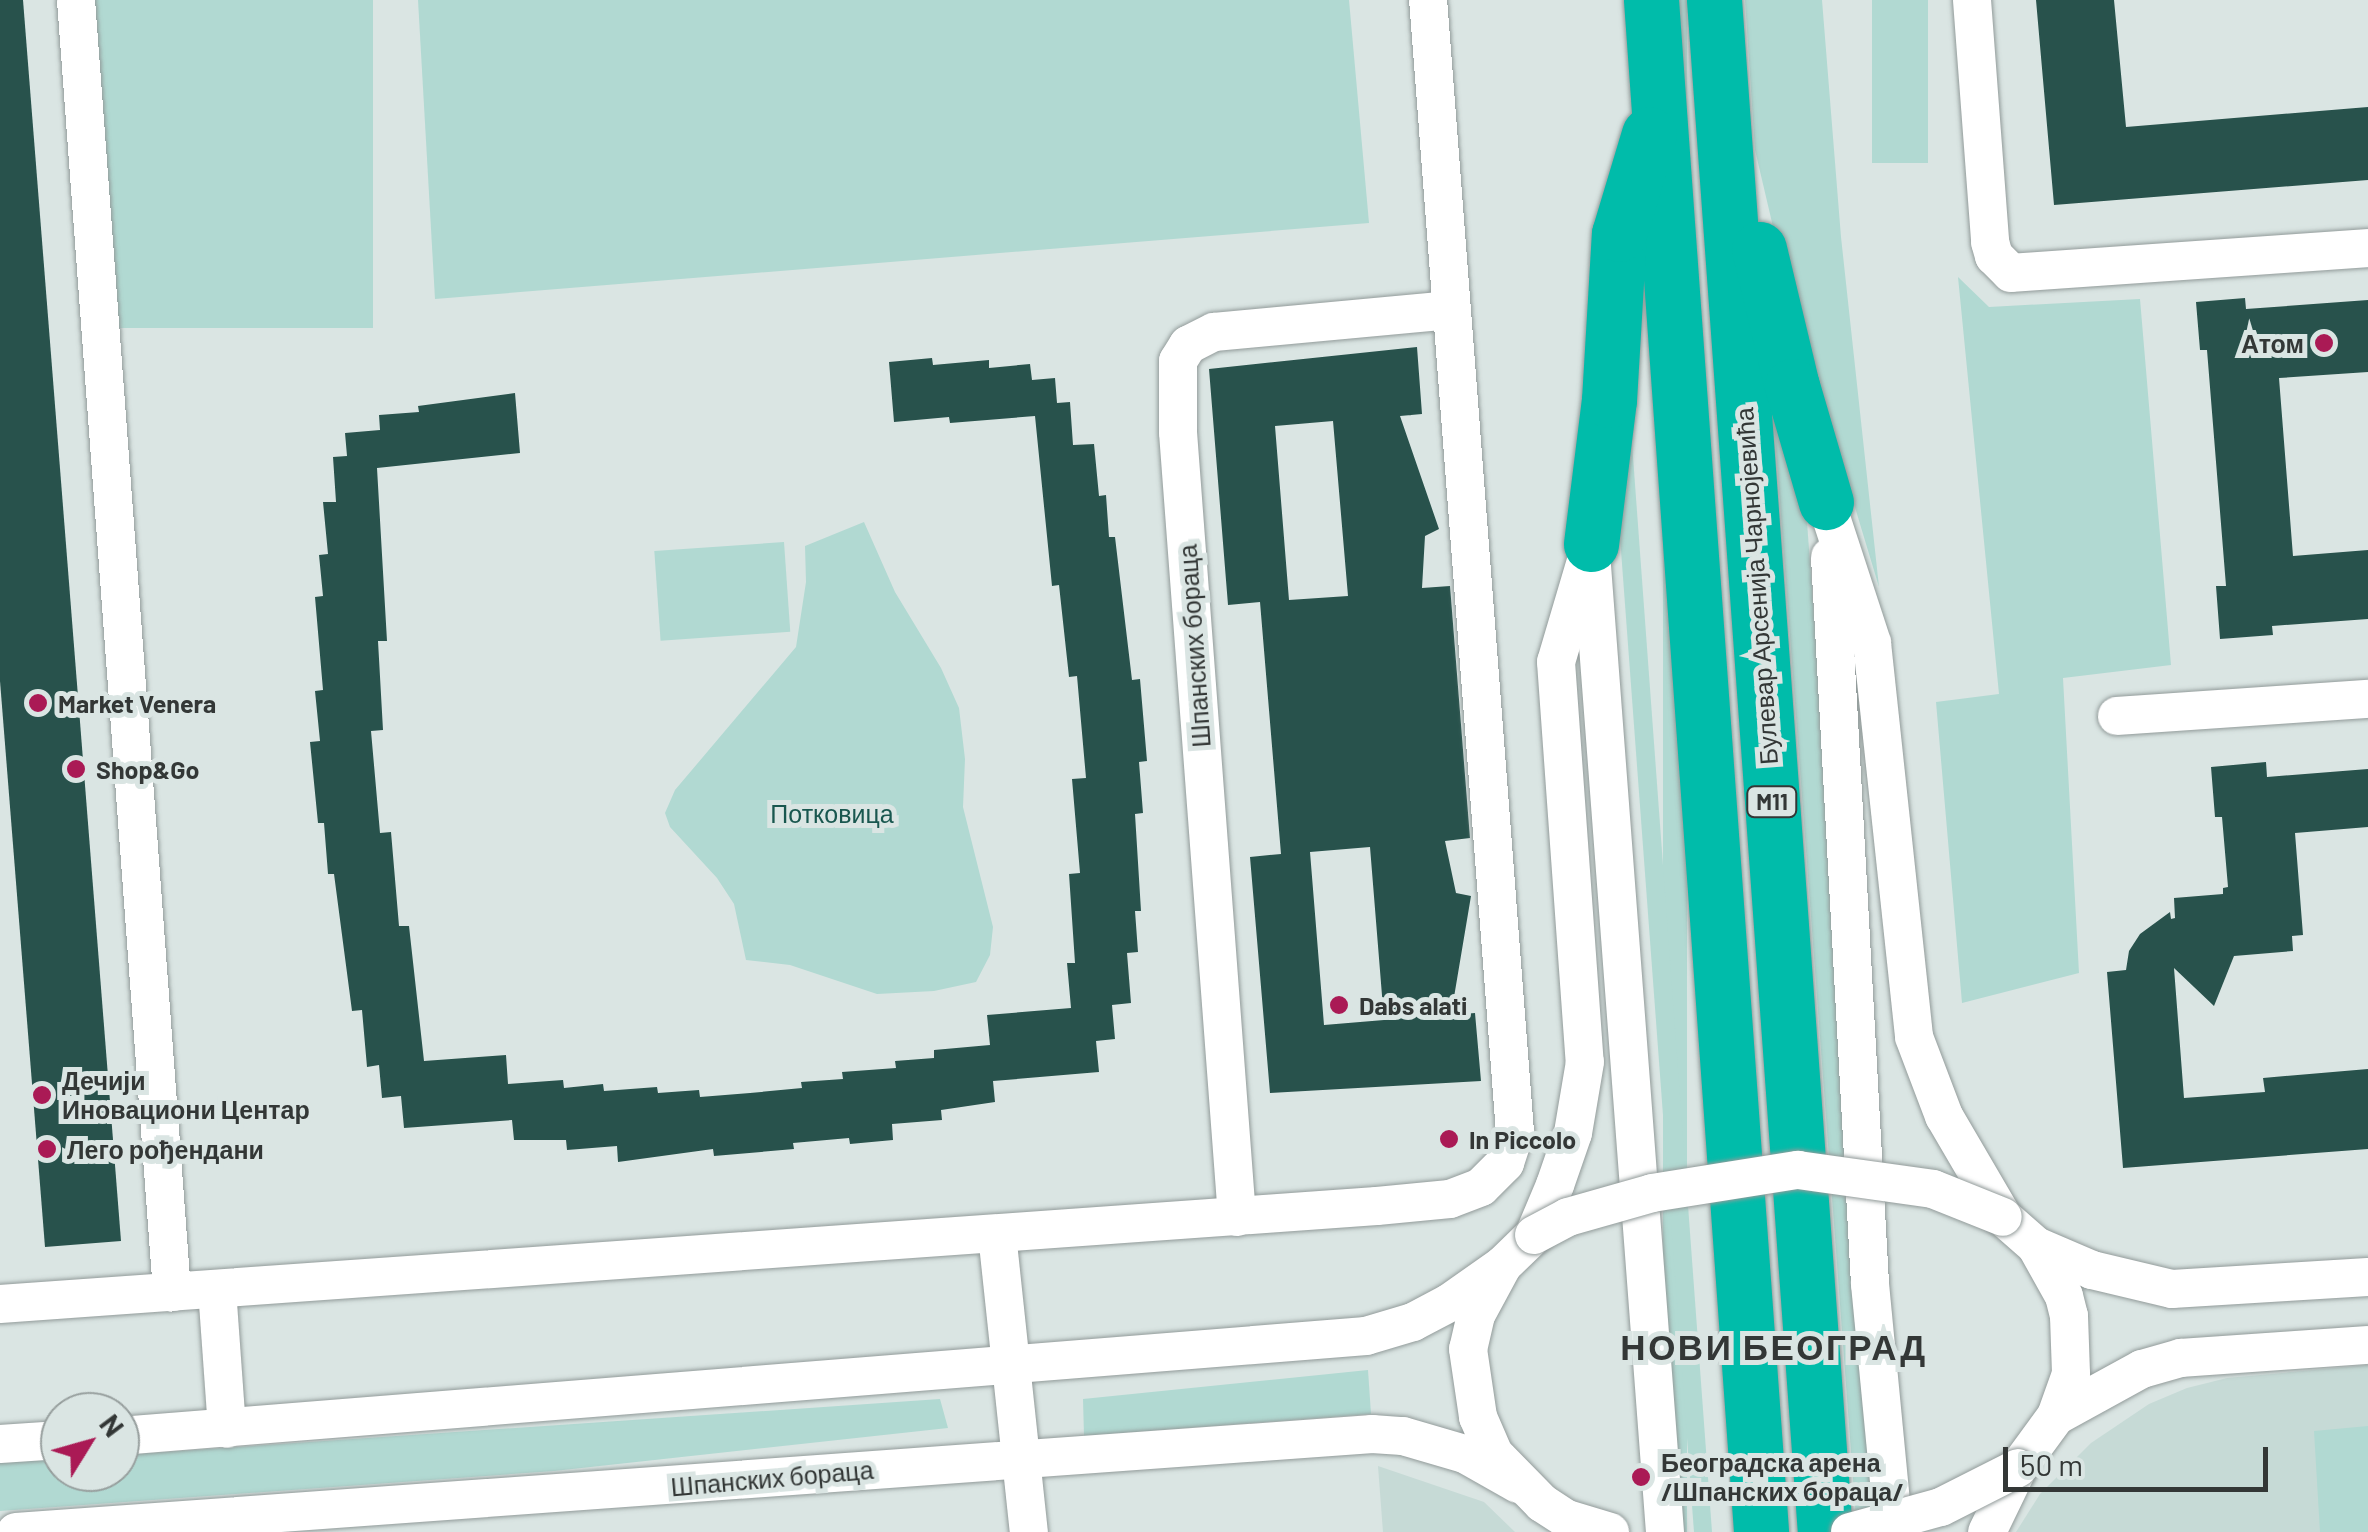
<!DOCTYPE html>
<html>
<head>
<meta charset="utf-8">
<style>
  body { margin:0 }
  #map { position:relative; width:2368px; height:1532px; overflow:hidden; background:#dae5e3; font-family:Barlow,sans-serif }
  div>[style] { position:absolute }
  .built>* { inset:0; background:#c6dad6 }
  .green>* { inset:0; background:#b1d9d2; transform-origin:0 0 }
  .building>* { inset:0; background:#28524c }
  .roads { filter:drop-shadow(0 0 2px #929b9a) drop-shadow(0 0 2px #929b9a) }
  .minor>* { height:38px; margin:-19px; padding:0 19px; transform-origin:19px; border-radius:19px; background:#fff }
  .highway>* { height:55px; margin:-27.5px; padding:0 27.5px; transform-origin:27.5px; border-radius:27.5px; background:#00bcaa }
  .bridges { filter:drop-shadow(0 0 2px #929b9a) drop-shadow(0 0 2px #929b9a) }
  .minor-bridge>* { height:38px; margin:-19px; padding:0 19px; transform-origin:19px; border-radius:19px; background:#fff }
  .dots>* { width:28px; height:28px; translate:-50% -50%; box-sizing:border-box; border:5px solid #dae5e3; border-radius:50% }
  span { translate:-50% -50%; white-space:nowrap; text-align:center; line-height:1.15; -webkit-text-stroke:10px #dae5e3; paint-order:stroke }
  .shield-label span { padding:2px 8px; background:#dae5e3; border:2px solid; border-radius:8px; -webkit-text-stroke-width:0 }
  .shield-label { font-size:22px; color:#333736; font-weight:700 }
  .poi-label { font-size:25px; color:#333736; font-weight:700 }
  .right { translate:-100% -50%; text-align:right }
  .left { translate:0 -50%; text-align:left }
  .street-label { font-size:25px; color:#333736 }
  .park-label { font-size:25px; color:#19574f }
  .district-label { font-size:35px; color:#333736; font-weight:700; letter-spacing:2.5px }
  .north { position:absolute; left:40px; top:1392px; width:100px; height:100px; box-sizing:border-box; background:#dae5e3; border:2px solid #979f9e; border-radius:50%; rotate:53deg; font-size:28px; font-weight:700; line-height:40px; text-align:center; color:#333736 }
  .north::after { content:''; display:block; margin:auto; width:35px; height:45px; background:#aa1a55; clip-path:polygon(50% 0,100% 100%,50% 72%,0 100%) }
  .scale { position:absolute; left:2003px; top:1447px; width:265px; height:45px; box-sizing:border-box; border:5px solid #333736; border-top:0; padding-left:12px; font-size:30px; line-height:35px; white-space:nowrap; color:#333736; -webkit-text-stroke:8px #dae5e3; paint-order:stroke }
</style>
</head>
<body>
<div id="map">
  <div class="built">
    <i style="clip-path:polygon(2368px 1365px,2368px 1532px,2016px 1532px,2040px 1494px,2091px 1443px,2149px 1404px,2187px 1388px,2227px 1378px)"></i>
    <i style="clip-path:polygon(1378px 1466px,1484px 1502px,1515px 1532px,1383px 1532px)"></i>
  </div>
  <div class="green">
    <i style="left:87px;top:0;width:286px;height:328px"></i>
    <i style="clip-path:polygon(418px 0,1349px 0,1369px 223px,435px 299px)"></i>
    <i style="left:1663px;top:0;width:24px;height:1536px"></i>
    <i style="clip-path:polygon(1745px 0,1822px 0,1841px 237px,1879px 587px,1782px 265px,1755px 150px)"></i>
    <i style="left:1872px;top:0;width:56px;height:163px"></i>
    <i style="clip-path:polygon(1958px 277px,1989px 307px,2140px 299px,2171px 665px,2063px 678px,2079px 973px,1962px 1003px,1936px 702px,1999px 694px)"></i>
    <i style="clip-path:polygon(1628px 389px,1712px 1532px,1694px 1532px,1620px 537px)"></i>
    <i style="clip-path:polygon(1772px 395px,1807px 522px,1881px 1532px,1857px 1532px)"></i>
    <i style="clip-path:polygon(864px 522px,895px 592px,941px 668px,959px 708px,965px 759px,963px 807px,993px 927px,990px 955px,976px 982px,934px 991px,877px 994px,790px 965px,746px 960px,734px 904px,717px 878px,670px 827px,665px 813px,675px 790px,796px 647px,806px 582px,805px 546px)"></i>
    <i style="left:784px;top:542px;width:90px;height:130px;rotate:86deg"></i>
    <i style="clip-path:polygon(1368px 1370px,1371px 1414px,1084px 1436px,1083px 1399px)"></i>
    <i style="clip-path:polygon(940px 1399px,948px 1428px,554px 1471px,0 1511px,0 1463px,60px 1459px,60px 1472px,120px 1472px,120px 1455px)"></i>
    <i style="clip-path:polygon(2368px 1426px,2368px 1532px,2320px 1532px,2314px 1431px)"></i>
  </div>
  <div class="building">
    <i style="clip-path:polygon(0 0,23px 0,121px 1241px,45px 1247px,0 681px)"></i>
    <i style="clip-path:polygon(2036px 0,2114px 0,2126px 127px,2368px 107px,2368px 180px,2054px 205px)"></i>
    <i style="clip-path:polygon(2245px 298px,2246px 309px,2368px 300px,2368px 372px,2279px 378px,2293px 556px,2368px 550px,2368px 619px,2272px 626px,2273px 635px,2220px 639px,2216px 586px,2226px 586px,2207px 350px,2200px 350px,2196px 302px)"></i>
    <i style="clip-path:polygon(evenodd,1417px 347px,1422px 414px,1400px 416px,1439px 529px,1425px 536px,1422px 588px,1450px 586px,1470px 838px,1445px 841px,1456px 893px,1471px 896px,1451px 1015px,1475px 1013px,1481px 1081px,1270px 1093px,1250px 857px,1281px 854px,1260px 602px,1228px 605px,1209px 369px,1417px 347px,1333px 421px,1348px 596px,1289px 600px,1275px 426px,1333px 421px,1417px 347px,1370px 847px,1384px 1020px,1324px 1025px,1310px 852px,1370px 847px)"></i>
    <i style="clip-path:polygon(932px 358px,933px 365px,989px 360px,989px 368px,1030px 364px,1032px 380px,1055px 378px,1057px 403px,1070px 402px,1073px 445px,1094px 444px,1099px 496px,1106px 495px,1109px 537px,1115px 537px,1132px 680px,1140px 679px,1147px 761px,1139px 762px,1143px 813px,1135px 814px,1141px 911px,1135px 911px,1138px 952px,1127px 953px,1131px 1003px,1112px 1005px,1115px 1039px,1096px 1041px,1099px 1072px,993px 1081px,995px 1102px,941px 1110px,942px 1120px,892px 1124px,893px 1140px,850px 1144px,849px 1138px,793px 1143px,794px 1149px,714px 1156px,713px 1149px,618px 1162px,617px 1146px,567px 1150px,566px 1140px,514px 1140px,512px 1120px,404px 1128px,401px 1096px,382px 1098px,379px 1065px,367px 1067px,362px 1010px,352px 1011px,334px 874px,328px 874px,324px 823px,318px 823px,310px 742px,320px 741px,315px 691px,323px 690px,315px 597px,323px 596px,319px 555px,328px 554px,323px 502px,336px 502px,333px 457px,347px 456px,345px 433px,380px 430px,379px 415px,419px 412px,418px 406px,515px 393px,520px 453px,377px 468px,387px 641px,378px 641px,383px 730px,371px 731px,380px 833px,391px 832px,399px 926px,409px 926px,424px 1061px,506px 1055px,508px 1084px,563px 1080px,564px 1088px,603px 1084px,604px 1091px,657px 1087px,658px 1093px,699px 1090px,700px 1097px,750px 1093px,802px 1088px,801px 1082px,843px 1079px,842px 1072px,896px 1068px,895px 1061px,934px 1058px,934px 1050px,990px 1045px,987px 1015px,1071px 1008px,1067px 963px,1075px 963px,1069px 874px,1080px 873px,1072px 779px,1086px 778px,1077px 676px,1069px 677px,1059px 585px,1052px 586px,1035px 416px,950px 423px,949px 417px,894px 422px,889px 362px)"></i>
    <i style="clip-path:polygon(2266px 762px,2267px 777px,2368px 769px,2368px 827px,2295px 833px,2303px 935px,2292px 936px,2293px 951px,2234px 956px,2214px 1006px,2174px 968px,2184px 1098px,2265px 1092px,2263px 1078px,2368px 1069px,2368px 1149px,2123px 1168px,2107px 972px,2126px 970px,2129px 951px,2140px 934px,2170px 912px,2171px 919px,2175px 918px,2174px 898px,2223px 894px,2223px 888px,2228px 887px,2222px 817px,2215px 817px,2211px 767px)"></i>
  </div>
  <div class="roads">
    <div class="minor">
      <i style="left:76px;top:0;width:1296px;rotate:85.75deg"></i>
      <i style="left:1972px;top:0;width:243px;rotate:85.7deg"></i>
      <i style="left:1990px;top:242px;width:15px;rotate:74deg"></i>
      <i style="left:1994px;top:256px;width:24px;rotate:45deg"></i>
      <i style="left:2011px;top:273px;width:358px;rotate:-4deg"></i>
      <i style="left:1826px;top:502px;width:148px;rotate:71.9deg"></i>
      <i style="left:1872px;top:643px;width:396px;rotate:83.9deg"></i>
      <i style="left:1914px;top:1037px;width:85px;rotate:69.2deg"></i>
      <i style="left:1944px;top:1116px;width:117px;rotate:59.7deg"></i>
      <i style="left:2003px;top:1217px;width:44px;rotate:41.3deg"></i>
      <i style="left:2036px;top:1246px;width:57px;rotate:60.8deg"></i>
      <i style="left:2064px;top:1296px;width:21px;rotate:76deg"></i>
      <i style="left:2069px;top:1316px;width:58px;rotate:88deg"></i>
      <i style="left:2071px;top:1374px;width:45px;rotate:109.7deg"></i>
      <i style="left:2056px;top:1416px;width:64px;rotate:126.2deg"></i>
      <i style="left:2018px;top:1468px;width:71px;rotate:115.8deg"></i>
      <i style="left:1591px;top:544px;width:123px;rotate:106.5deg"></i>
      <i style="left:1556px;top:662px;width:401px;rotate:85.9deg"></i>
      <i style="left:1585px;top:1062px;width:72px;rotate:99.6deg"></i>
      <i style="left:1573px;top:1133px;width:55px;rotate:109.1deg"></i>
      <i style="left:1555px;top:1185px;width:54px;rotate:112.8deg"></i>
      <i style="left:1534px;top:1235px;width:43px;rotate:135.9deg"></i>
      <i style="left:1503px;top:1265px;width:57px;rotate:118.4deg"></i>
      <i style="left:1476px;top:1315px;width:35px;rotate:103deg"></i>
      <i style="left:1468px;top:1349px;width:69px;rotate:81.6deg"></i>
      <i style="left:1478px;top:1417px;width:40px;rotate:66.6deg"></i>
      <i style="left:1494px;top:1454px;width:69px;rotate:45.6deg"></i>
      <i style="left:1542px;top:1503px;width:30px;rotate:33deg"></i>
      <i style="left:1567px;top:1519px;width:45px;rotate:16.8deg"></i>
      <i style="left:1830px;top:557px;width:728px;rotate:86.85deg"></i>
      <i style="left:1870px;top:1284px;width:249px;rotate:84.5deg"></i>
      <i style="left:1592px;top:566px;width:969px;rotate:85.68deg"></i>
      <i style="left:2117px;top:716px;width:252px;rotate:-3.9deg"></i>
      <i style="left:1237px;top:1217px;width:787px;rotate:-94.3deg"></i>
      <i style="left:1178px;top:432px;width:71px;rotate:-90deg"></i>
      <i style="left:1178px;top:361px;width:19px;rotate:-58deg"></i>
      <i style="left:1188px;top:345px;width:29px;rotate:-27deg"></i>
      <i style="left:1214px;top:332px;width:238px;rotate:-5.3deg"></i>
      <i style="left:997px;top:1234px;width:300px;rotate:83.9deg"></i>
      <i style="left:2036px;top:1246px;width:61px;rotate:23.2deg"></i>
      <i style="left:2092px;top:1270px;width:82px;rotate:13.4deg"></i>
      <i style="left:2172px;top:1289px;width:196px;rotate:-3.5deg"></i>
      <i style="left:217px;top:1289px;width:140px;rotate:85.9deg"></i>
      <i style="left:0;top:1304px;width:1380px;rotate:-4.07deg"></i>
      <i style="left:1377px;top:1206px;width:73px;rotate:-5.5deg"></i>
      <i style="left:1450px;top:1199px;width:33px;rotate:-21deg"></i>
      <i style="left:1481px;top:1187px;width:34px;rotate:-45deg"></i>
      <i style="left:1505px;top:1163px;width:33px;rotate:-72deg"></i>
      <i style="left:1515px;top:1132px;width:1135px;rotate:-94.39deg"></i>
      <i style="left:2056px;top:1416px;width:98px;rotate:-28.7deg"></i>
      <i style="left:2142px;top:1369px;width:41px;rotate:-15.8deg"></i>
      <i style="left:2181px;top:1358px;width:187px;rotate:-4deg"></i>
      <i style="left:120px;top:1436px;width:1250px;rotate:-4.59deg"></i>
      <i style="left:1366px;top:1336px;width:49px;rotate:-16.6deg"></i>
      <i style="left:1413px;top:1322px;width:41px;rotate:-27.8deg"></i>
      <i style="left:1449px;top:1303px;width:66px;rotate:-35.1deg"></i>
      <i style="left:0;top:1444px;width:60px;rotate:-3.8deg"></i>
      <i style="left:16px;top:1532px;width:1360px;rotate:-4.13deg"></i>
      <i style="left:1372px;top:1434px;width:31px;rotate:4deg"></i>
      <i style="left:1403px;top:1436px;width:65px;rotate:16.2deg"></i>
      <i style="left:1465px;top:1454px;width:61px;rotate:29.5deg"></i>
    </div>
    <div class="highway">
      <i style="left:1651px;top:0;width:1536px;rotate:85.89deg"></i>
      <i style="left:1714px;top:0;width:1536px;rotate:85.86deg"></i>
      <i style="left:1759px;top:249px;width:141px;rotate:76.5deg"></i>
      <i style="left:1792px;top:386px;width:121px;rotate:73.7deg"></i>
      <i style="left:1591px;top:544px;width:145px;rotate:-82.9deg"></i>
      <i style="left:1609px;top:400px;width:166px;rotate:-86.6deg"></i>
      <i style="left:1619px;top:234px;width:104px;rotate:-73.3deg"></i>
    </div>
  </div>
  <div class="bridges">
    <div class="minor-bridge">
      <i style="left:1534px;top:1235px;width:38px;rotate:-28deg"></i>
      <i style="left:1568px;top:1217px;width:87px;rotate:-15.9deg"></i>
      <i style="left:1652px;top:1193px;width:148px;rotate:-9deg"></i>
      <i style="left:1798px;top:1170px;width:136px;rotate:8deg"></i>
      <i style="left:1933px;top:1189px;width:75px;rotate:21.8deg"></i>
      <i style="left:1850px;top:1532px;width:94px;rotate:-15.4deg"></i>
      <i style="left:1941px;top:1507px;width:86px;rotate:-26.9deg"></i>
    </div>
  </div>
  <div class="dots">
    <i style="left:2324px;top:343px;background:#aa1a55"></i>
    <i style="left:38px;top:703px;background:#aa1a55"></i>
    <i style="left:76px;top:769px;background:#aa1a55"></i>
    <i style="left:1339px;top:1005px;background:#aa1a55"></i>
    <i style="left:42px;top:1095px;background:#aa1a55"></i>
    <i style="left:1449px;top:1139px;background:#aa1a55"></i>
    <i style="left:47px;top:1149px;background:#aa1a55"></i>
    <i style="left:1641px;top:1477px;background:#aa1a55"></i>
  </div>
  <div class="shield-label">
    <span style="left:1772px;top:802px">M11</span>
  </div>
  <div class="poi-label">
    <span class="right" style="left:2304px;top:343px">Атом</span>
    <span class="left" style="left:58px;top:703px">Market Venera</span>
    <span class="left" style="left:96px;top:769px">Shop&amp;Go</span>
    <span class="left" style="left:1359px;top:1005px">Dabs alati</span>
    <span class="left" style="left:62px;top:1095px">Дечији<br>Иновациони Центар</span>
    <span class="left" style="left:1469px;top:1139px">In Piccolo</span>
    <span class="left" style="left:67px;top:1149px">Лего рођендани</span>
    <span class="left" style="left:1661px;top:1477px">Београдска арена<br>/Шпанских бораца/</span>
  </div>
  <div class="street-label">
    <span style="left:1756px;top:586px;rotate:-94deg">Булевар Арсенија Чарнојевића</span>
    <span style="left:1194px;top:646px;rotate:-94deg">Шпанских бораца</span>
    <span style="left:772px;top:1478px;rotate:-5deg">Шпанских бораца</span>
  </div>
  <div class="park-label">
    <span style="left:832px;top:813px">Потковица</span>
  </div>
  <div class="district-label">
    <span style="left:1774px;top:1346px">НОВИ БЕОГРАД</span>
  </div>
  <div class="north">N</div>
  <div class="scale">50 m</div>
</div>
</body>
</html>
